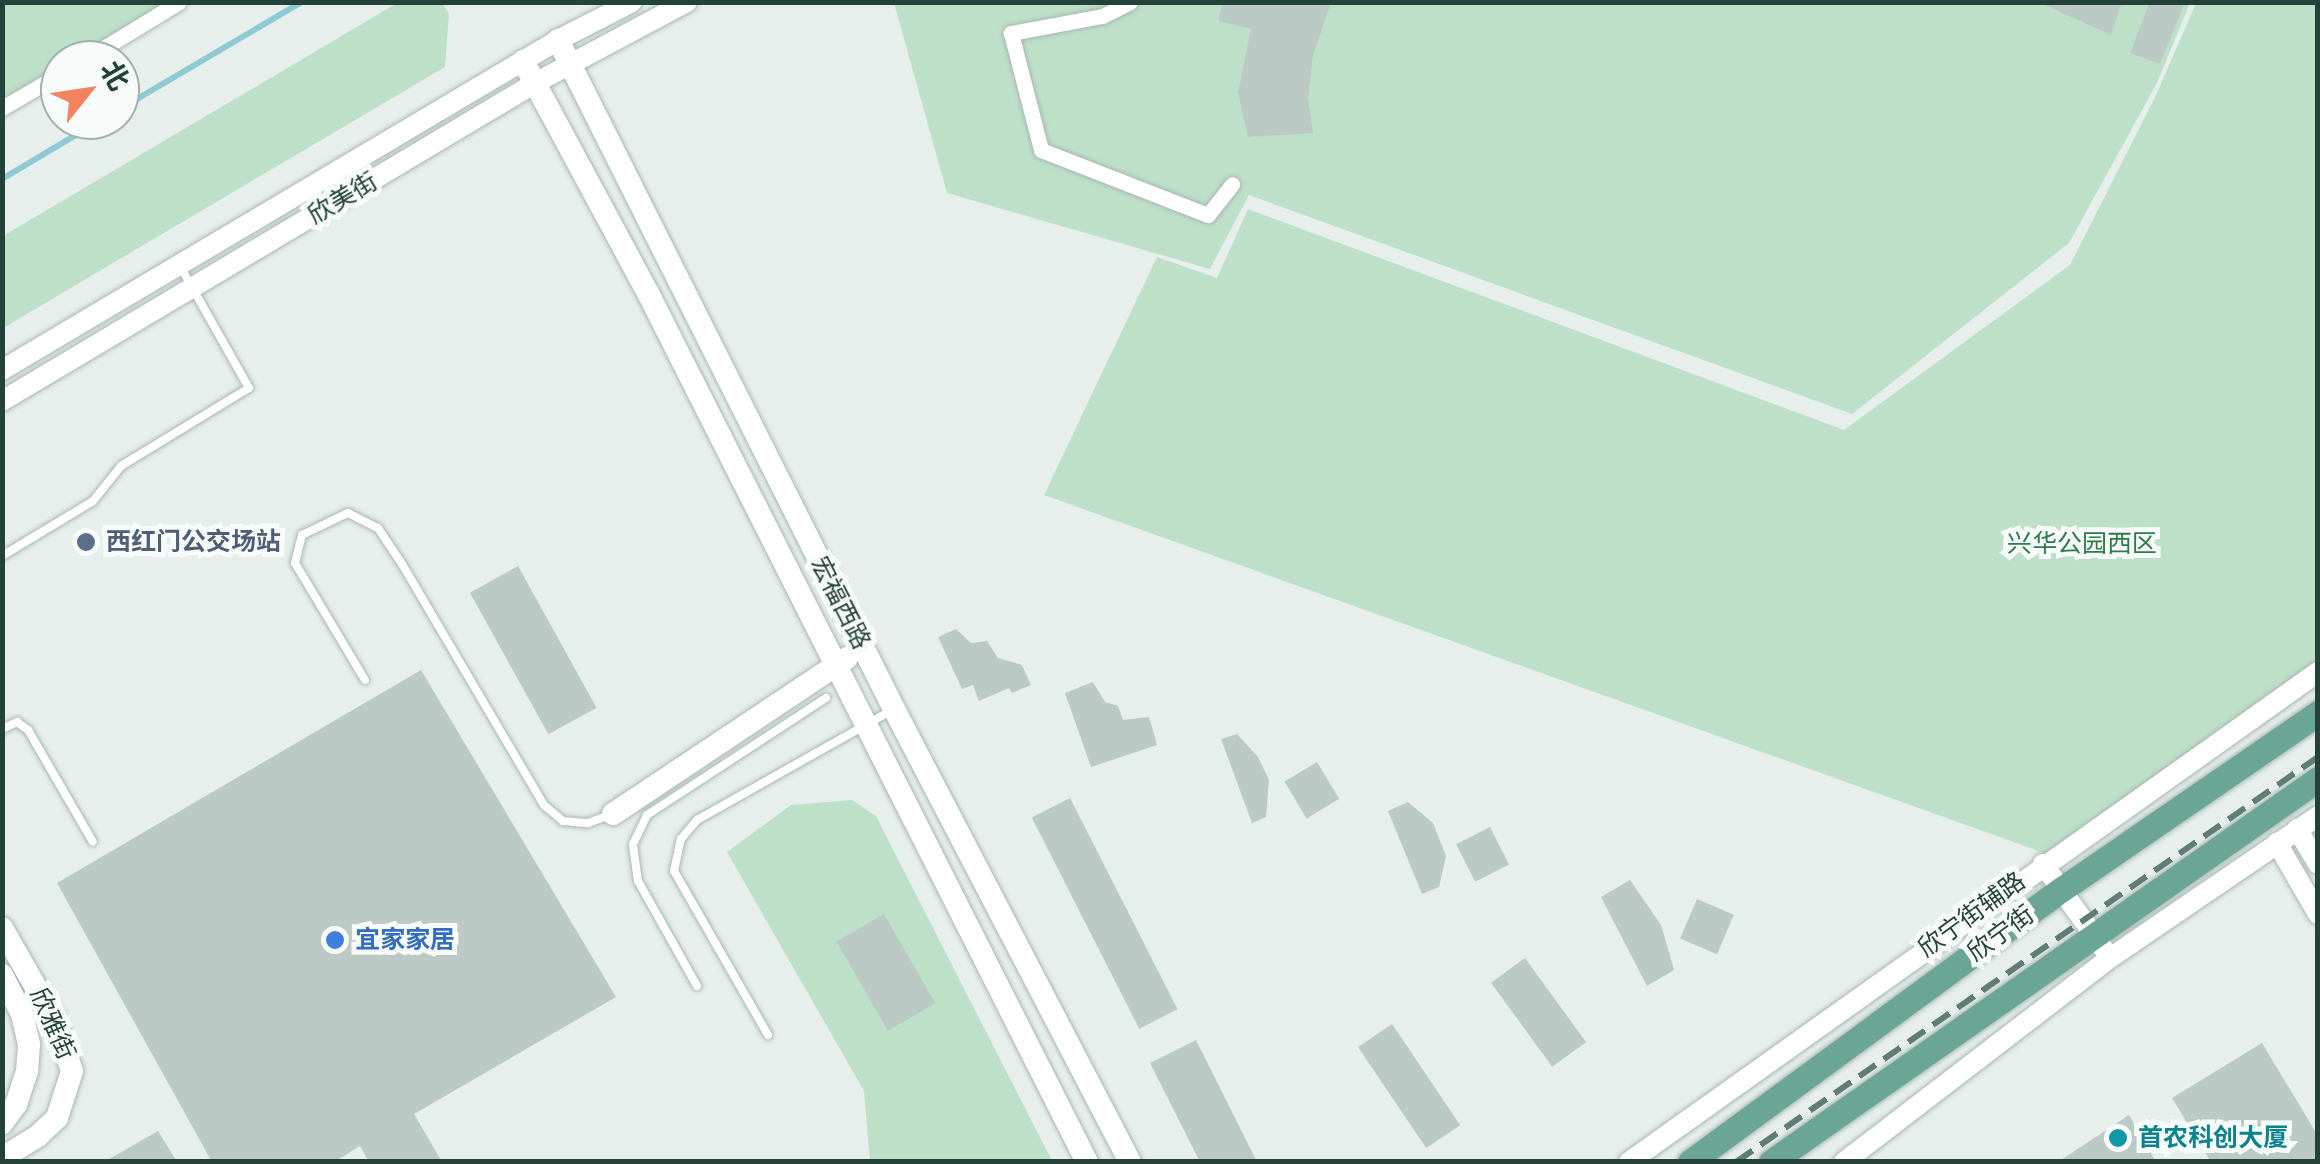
<!DOCTYPE html>
<html>
<head>
<meta charset="utf-8">
<style>
  body { margin:0 }
  #map { position:relative; width:2320px; height:1164px; overflow:hidden; background:#e6efeb; font-family:Poppins,"Noto Sans SC",sans-serif }
  div>[style] { position:absolute }
  .green>* { inset:0; background:#bfe0c8 }
  .stream>* { height:6px; margin:-3px; padding:0 3px; transform-origin:3px; border-radius:3px; background:#8ec9d4 }
  .building>* { inset:0; background:#bbcac4; transform-origin:0 0 }
  .roads { filter:drop-shadow(0 0 2px #a8b8b2) drop-shadow(0 0 2px #a8b8b2) }
  .service>* { height:8px; margin:-4px; padding:0 4px; transform-origin:4px; border-radius:4px; background:#fff }
  .minor>* { height:15px; margin:-7.5px; padding:0 7.5px; transform-origin:7.5px; border-radius:7.5px; background:#fff }
  .tertiary>* { height:20px; margin:-10px; padding:0 10px; transform-origin:10px; border-radius:10px; background:#fff }
  .secondary>* { height:22px; margin:-11px; padding:0 11px; transform-origin:11px; border-radius:11px; background:#fff }
  .primary>* { height:25px; margin:-12.5px; padding:0 12.5px; transform-origin:12.5px; border-radius:12.5px; background:#6aa596 }
  .rail>* { height:6px; margin-top:-3px; transform-origin:0; background:repeating-linear-gradient(90deg,#5f7d75 0 20px,transparent 0 30px) }
  .dots>* { width:28px; height:28px; translate:-50% -50%; box-sizing:border-box; border:5px solid #f7fbf9; border-radius:50% }
  span { translate:-50% -50%; white-space:nowrap; text-align:center; line-height:1.15; -webkit-text-stroke:10px #f7fbf9; paint-order:stroke }
  .street-label { font-size:25px; color:#24423a }
  .service-label { font-size:25px; color:#4e5e75; font-weight:700 }
  .left { translate:0 -50%; text-align:left }
  .park-label { font-size:25px; color:#2d7a4b }
  .shop-label { font-size:25px; color:#366cbe; font-weight:700 }
  .culture-label { font-size:25px; color:#0d838f; font-weight:700 }
  .frame { position:absolute; inset:0; border:5px solid #24423a; pointer-events:none }
  .north { position:absolute; left:40px; top:40px; width:100px; height:100px; box-sizing:border-box; background:#f7fbf9; border:2px solid #a3b1ad; border-radius:50%; rotate:60deg; font-size:28px; font-weight:700; line-height:40px; text-align:center; color:#24423a }
  .north::after { content:''; display:block; margin:auto; width:35px; height:45px; background:#f4845f; clip-path:polygon(50% 0,100% 100%,50% 72%,0 100%) }
</style>
</head>
<body>
<div id="map">
  <div class="green">
    <i style="clip-path:polygon(399px 2px,442px 3px,449px 14px,445px 67px,3px 328px,3px 236px)"></i>
    <i style="clip-path:polygon(3px 3px,169px 3px,74px 60px,60px 60px,60px 68px,3px 103px)"></i>
    <i style="clip-path:polygon(894px 3px,2190px 3px,2157px 83px,2069px 243px,1852px 414px,1249px 195px,1210px 269px,947px 193px)"></i>
    <i style="clip-path:polygon(2196px 3px,2317px 3px,2317px 662px,2047px 854px,1044px 495px,1157px 257px,1217px 278px,1248px 209px,1844px 430px,2070px 265px,2157px 93px)"></i>
    <i style="clip-path:polygon(852px 800px,876px 816px,1052px 1161px,870px 1161px,864px 1091px,727px 852px,791px 805px)"></i>
  </div>
  <div class="stream">
    <i style="left:120px;top:109px;width:211px;rotate:-30.5deg"></i>
    <i style="left:2px;top:179px;width:115px;rotate:-30.8deg"></i>
  </div>
  <div class="building">
    <i style="clip-path:polygon(1223px 2px,1331px 2px,1313px 56px,1308px 98px,1313px 133px,1248px 137px,1238px 93px,1251px 29px,1218px 21px)"></i>
    <i style="clip-path:polygon(2038px 2px,2122px 2px,2111px 35px)"></i>
    <i style="clip-path:polygon(2150px 2px,2185px 2px,2160px 64px,2130px 53px)"></i>
    <i style="left:518px;top:566px;width:162px;height:55px;rotate:61deg"></i>
    <i style="clip-path:polygon(956px 629px,971px 643px,987px 641px,998px 658px,1022px 665px,1031px 685px,1012px 693px,1009px 688px,979px 701px,973px 685px,962px 689px,938px 637px)"></i>
    <i style="clip-path:polygon(421px 670px,616px 997px,414px 1114px,442px 1162px,369px 1162px,360px 1146px,334px 1162px,212px 1162px,57px 883px)"></i>
    <i style="clip-path:polygon(1093px 682px,1105px 702px,1118px 706px,1123px 720px,1149px 717px,1157px 745px,1091px 767px,1065px 693px)"></i>
    <i style="clip-path:polygon(1237px 734px,1258px 757px,1269px 780px,1266px 817px,1252px 823px,1221px 739px)"></i>
    <i style="left:1317px;top:762px;width:43px;height:38px;rotate:59deg"></i>
    <i style="left:1070px;top:798px;width:237px;height:43px;rotate:63deg"></i>
    <i style="clip-path:polygon(1408px 802px,1433px 823px,1446px 856px,1439px 887px,1422px 894px,1388px 811px)"></i>
    <i style="left:1490px;top:827px;width:42px;height:38px;rotate:63deg"></i>
    <i style="clip-path:polygon(1630px 880px,1661px 925px,1674px 970px,1647px 986px,1601px 897px)"></i>
    <i style="left:1697px;top:899px;width:40px;height:43px;rotate:23deg"></i>
    <i style="left:884px;top:914px;width:103px;height:55px;rotate:60deg"></i>
    <i style="left:1525px;top:958px;width:104px;height:42px;rotate:54deg"></i>
    <i style="left:1392px;top:1024px;width:122px;height:41px;rotate:56deg"></i>
    <i style="clip-path:polygon(1196px 1040px,1257px 1162px,1200px 1162px,1150px 1063px)"></i>
    <i style="clip-path:polygon(2262px 1043px,2318px 1136px,2318px 1162px,2211px 1162px,2172px 1098px)"></i>
    <i style="clip-path:polygon(2129px 1115px,2156px 1162px,2058px 1162px)"></i>
    <i style="clip-path:polygon(158px 1131px,177px 1162px,104px 1162px)"></i>
  </div>
  <div class="roads">
    <div class="service">
      <i style="left:2px;top:556px;width:106px;rotate:-31.1deg"></i>
      <i style="left:93px;top:501px;width:45px;rotate:-51.3deg"></i>
      <i style="left:121px;top:466px;width:150px;rotate:-31.4deg"></i>
      <i style="left:249px;top:388px;width:138px;rotate:-119.5deg"></i>
      <i style="left:365px;top:680px;width:136px;rotate:-120.9deg"></i>
      <i style="left:295px;top:563px;width:29px;rotate:-76deg"></i>
      <i style="left:302px;top:535px;width:51px;rotate:-25.6deg"></i>
      <i style="left:348px;top:513px;width:34px;rotate:27deg"></i>
      <i style="left:378px;top:528px;width:43px;rotate:56.3deg"></i>
      <i style="left:402px;top:564px;width:280px;rotate:59.5deg"></i>
      <i style="left:544px;top:805px;width:25px;rotate:40deg"></i>
      <i style="left:563px;top:821px;width:25px;rotate:5deg"></i>
      <i style="left:588px;top:823px;width:23px;rotate:-20deg"></i>
      <i style="left:2px;top:729px;width:17px;rotate:-25deg"></i>
      <i style="left:17px;top:722px;width:14px;rotate:36deg"></i>
      <i style="left:28px;top:730px;width:129px;rotate:59.9deg"></i>
      <i style="left:697px;top:986px;width:120px;rotate:-119.3deg"></i>
      <i style="left:638px;top:881px;width:37px;rotate:-98deg"></i>
      <i style="left:633px;top:844px;width:32px;rotate:-64deg"></i>
      <i style="left:647px;top:815px;width:214px;rotate:-33.2deg"></i>
      <i style="left:768px;top:1035px;width:189px;rotate:-119.8deg"></i>
      <i style="left:674px;top:871px;width:33px;rotate:-78deg"></i>
      <i style="left:681px;top:839px;width:25px;rotate:-50deg"></i>
      <i style="left:697px;top:820px;width:224px;rotate:-29.4deg"></i>
    </div>
    <div class="minor">
      <i style="left:1130px;top:2px;width:31px;rotate:153deg"></i>
      <i style="left:1102px;top:16px;width:93px;rotate:169.4deg"></i>
      <i style="left:1011px;top:33px;width:121px;rotate:75.6deg"></i>
      <i style="left:1041px;top:150px;width:179px;rotate:21.3deg"></i>
      <i style="left:1208px;top:215px;width:39px;rotate:-52deg"></i>
      <i style="left:84px;top:60px;width:111px;rotate:-31.4deg"></i>
      <i style="left:2px;top:108px;width:67px;rotate:-30.4deg"></i>
    </div>
    <div class="tertiary">
      <i style="left:2px;top:370px;width:647px;rotate:-30.69deg"></i>
      <i style="left:558px;top:40px;width:83px;rotate:-27.2deg"></i>
      <i style="left:2px;top:401px;width:623px;rotate:-30.81deg"></i>
      <i style="left:537px;top:82px;width:170px;rotate:-28.1deg"></i>
      <i style="left:2297px;top:829px;width:41px;rotate:59deg"></i>
      <i style="left:2277px;top:843px;width:82px;rotate:60deg"></i>
      <i style="left:2043px;top:864px;width:103px;rotate:54.5deg"></i>
      <i style="left:1629px;top:1162px;width:845px;rotate:-35.42deg"></i>
      <i style="left:1844px;top:1162px;width:335px;rotate:-37.5deg"></i>
      <i style="left:2110px;top:958px;width:252px;rotate:-34.3deg"></i>
    </div>
    <div class="secondary">
      <i style="left:558px;top:40px;width:749px;rotate:63.33deg"></i>
      <i style="left:894px;top:709px;width:511px;rotate:62.48deg"></i>
      <i style="left:523px;top:61px;width:264px;rotate:61.7deg"></i>
      <i style="left:648px;top:293px;width:974px;rotate:63.2deg"></i>
      <i style="left:613px;top:814px;width:281px;rotate:-33.7deg"></i>
      <i style="left:2px;top:928px;width:107px;rotate:60.3deg"></i>
      <i style="left:55px;top:1021px;width:53px;rotate:71.2deg"></i>
      <i style="left:72px;top:1071px;width:49px;rotate:107.7deg"></i>
      <i style="left:57px;top:1118px;width:26px;rotate:137deg"></i>
      <i style="left:38px;top:1136px;width:42px;rotate:148.6deg"></i>
      <i style="left:2px;top:975px;width:44px;rotate:62.9deg"></i>
      <i style="left:22px;top:1014px;width:31px;rotate:77deg"></i>
      <i style="left:29px;top:1044px;width:27px;rotate:94deg"></i>
      <i style="left:27px;top:1071px;width:35px;rotate:108deg"></i>
      <i style="left:16px;top:1104px;width:24px;rotate:126deg"></i>
    </div>
    <div class="primary">
      <i style="left:1690px;top:1162px;width:461px;rotate:-36.3deg"></i>
      <i style="left:2062px;top:889px;width:311px;rotate:-34.5deg"></i>
      <i style="left:1771px;top:1162px;width:668px;rotate:-35deg"></i>
    </div>
  </div>
  <div class="rail">
    <i style="left:1736px;top:1162px;width:709px;rotate:-34.83deg"></i>
  </div>
  <div class="dots">
    <i style="left:86px;top:542px;background:#5c6f8a"></i>
    <i style="left:335px;top:940px;background:#3f7fe0"></i>
    <i style="left:2118px;top:1138px;background:#0f9aa8"></i>
  </div>
  <div class="street-label">
    <span style="left:343px;top:199px;rotate:-31deg">欣美街</span>
    <span style="left:840px;top:603px;rotate:63deg">宏福西路</span>
    <span style="left:1972px;top:915px;rotate:-36deg">欣宁街辅路</span>
    <span style="left:2001px;top:934px;rotate:-36deg">欣宁街</span>
    <span style="left:52px;top:1024px;rotate:66deg">欣雅街</span>
  </div>
  <div class="service-label">
    <span class="left" style="left:106px;top:542px">西红门公交场站</span>
  </div>
  <div class="park-label">
    <span style="left:2082px;top:544px">兴华公园西区</span>
  </div>
  <div class="shop-label">
    <span class="left" style="left:355px;top:940px">宜家家居</span>
  </div>
  <div class="culture-label">
    <span class="left" style="left:2138px;top:1138px">首农科创大厦</span>
  </div>
  <div class="frame"></div>
  <div class="north">北</div>
</div>
</body>
</html>
